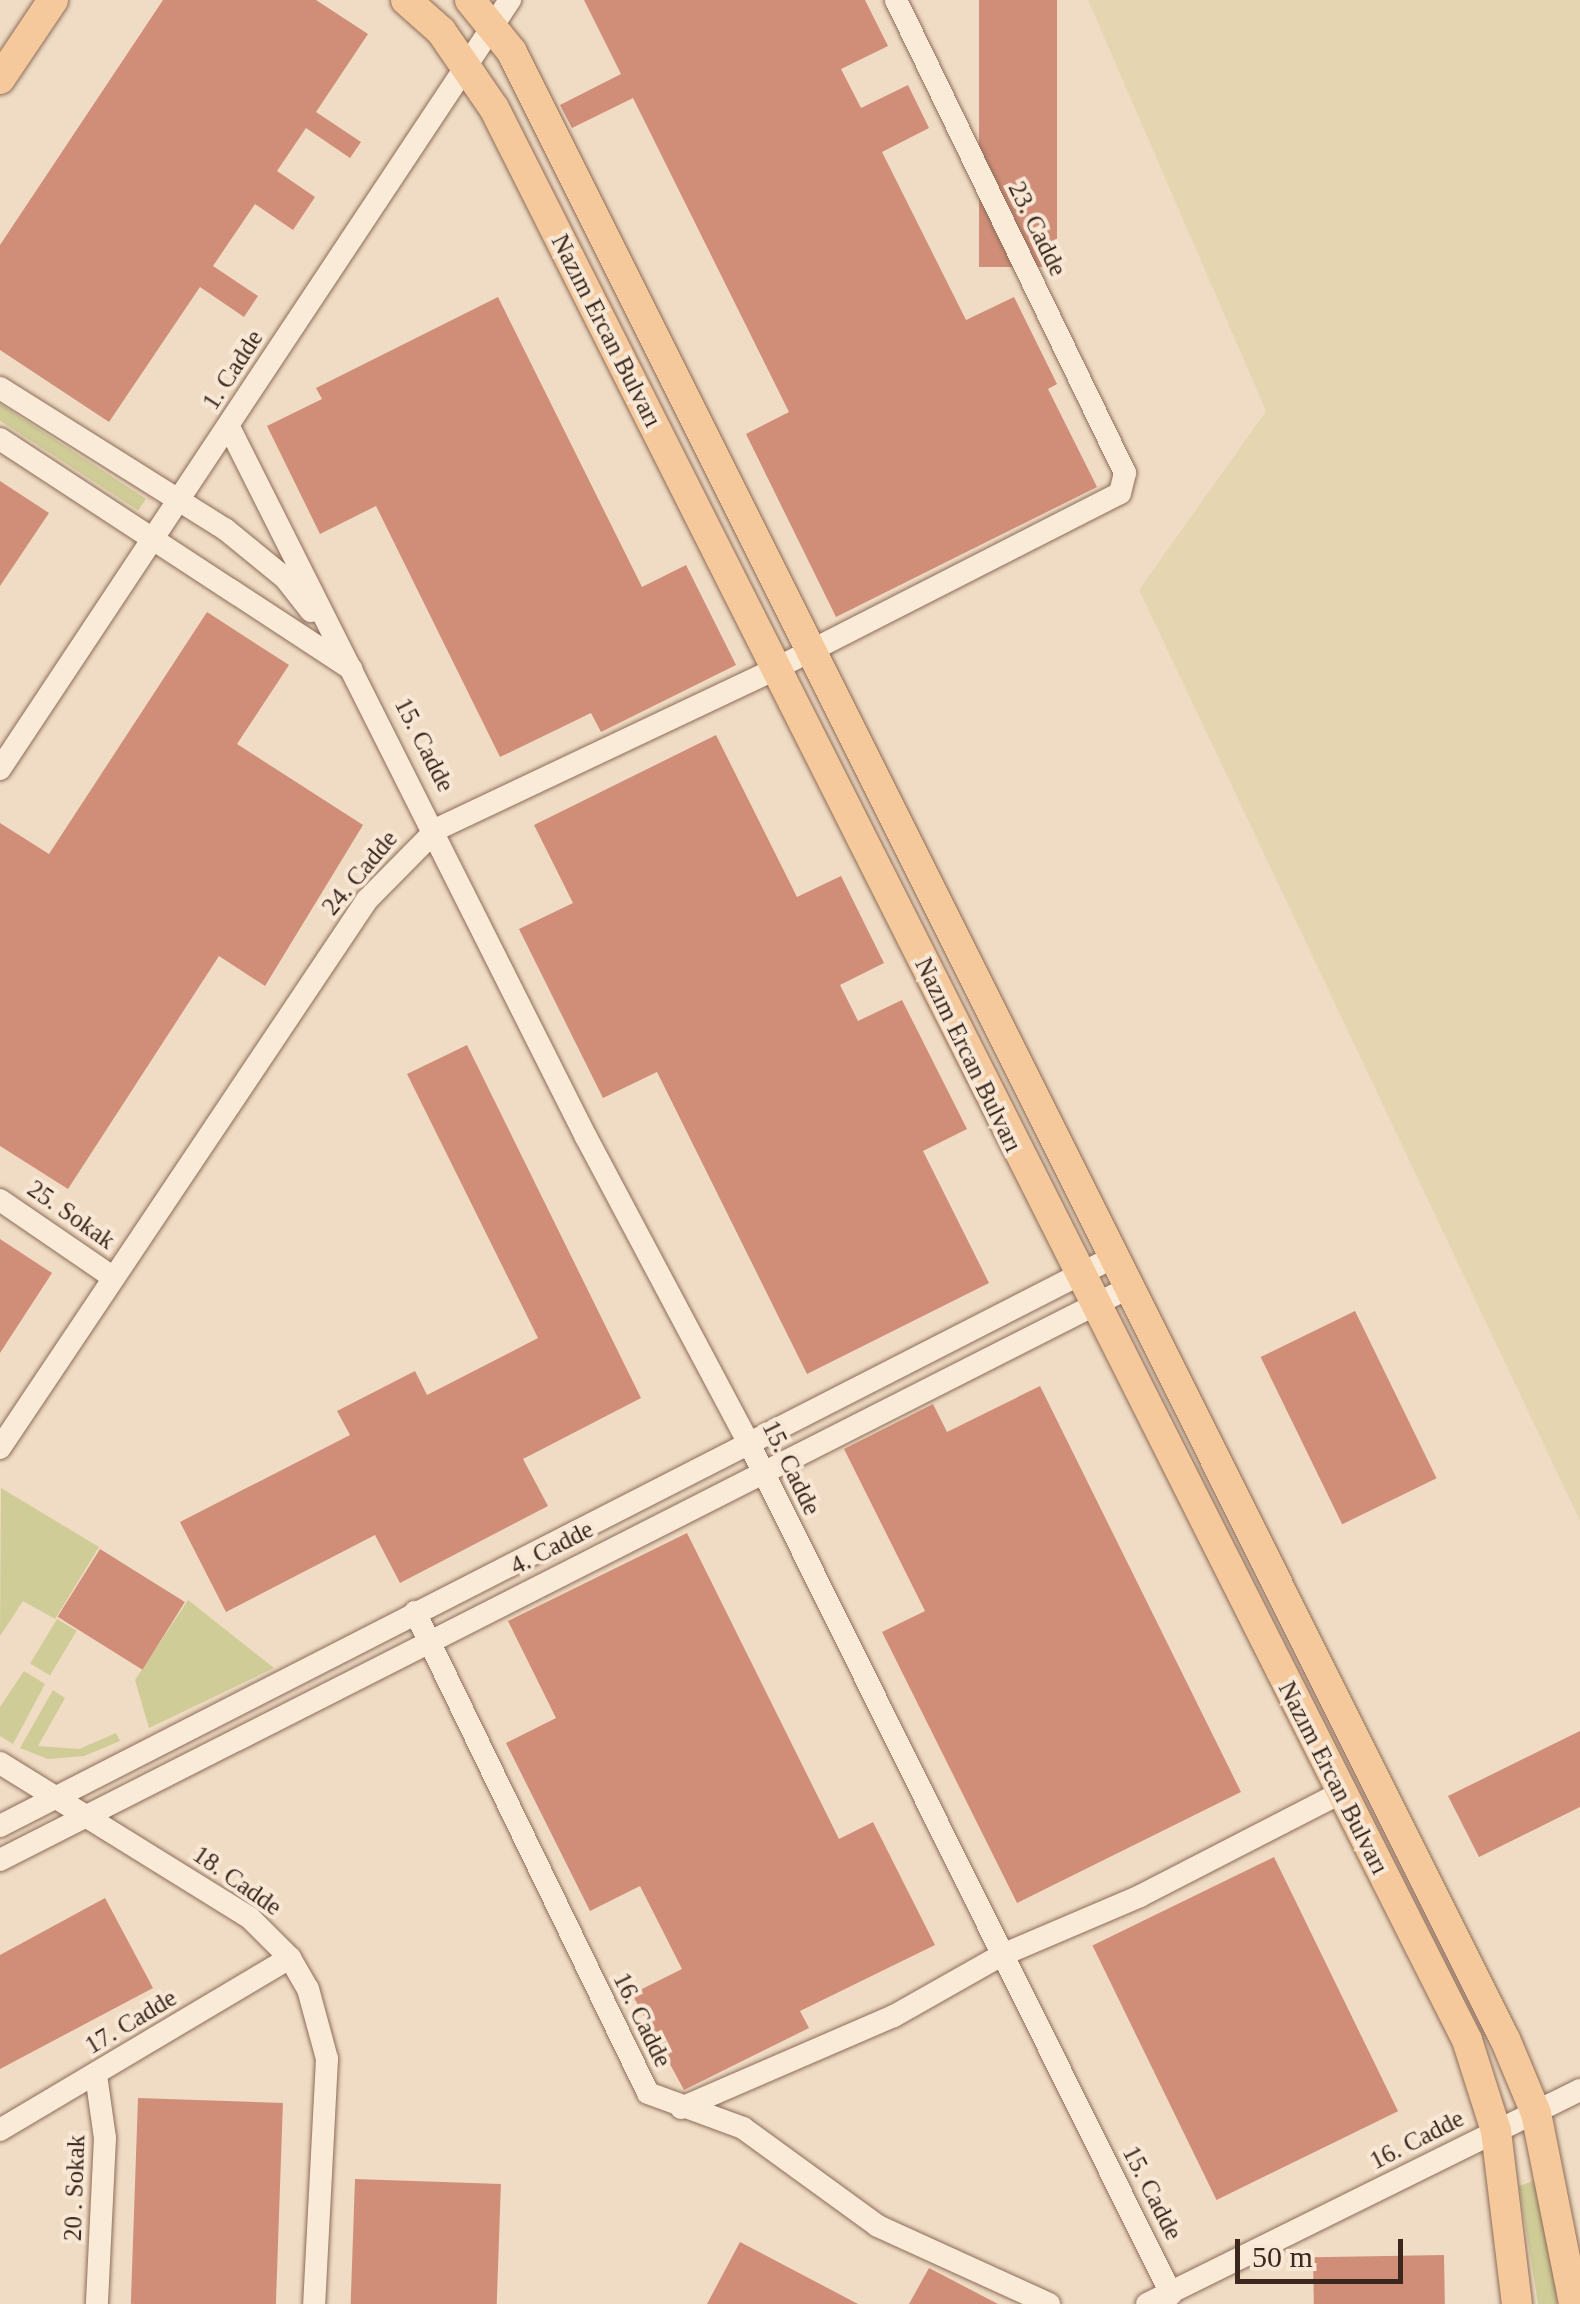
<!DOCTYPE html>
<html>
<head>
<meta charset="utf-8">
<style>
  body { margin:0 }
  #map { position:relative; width:1580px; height:2304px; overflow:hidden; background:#f0dcc4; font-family:"Times New Roman",serif }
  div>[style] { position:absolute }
  .farmland>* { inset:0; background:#e6d5b1 }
  .green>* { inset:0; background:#cfcc97; transform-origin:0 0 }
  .building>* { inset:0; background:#d08e78; transform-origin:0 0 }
  .roads { filter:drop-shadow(0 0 2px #8c6c59) drop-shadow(0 0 2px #8c6c59) }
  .minor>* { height:22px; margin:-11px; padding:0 11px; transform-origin:11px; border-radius:11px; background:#faead8 }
  .major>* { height:30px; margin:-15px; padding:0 15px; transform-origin:15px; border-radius:15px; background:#f5c99b }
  span { translate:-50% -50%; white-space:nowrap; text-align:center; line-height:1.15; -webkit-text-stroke:8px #f7e7d4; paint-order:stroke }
  .street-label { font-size:25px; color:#3b271e }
  .scale { position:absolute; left:1235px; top:2239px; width:168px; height:45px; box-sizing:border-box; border:5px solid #3b271e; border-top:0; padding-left:12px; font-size:30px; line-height:35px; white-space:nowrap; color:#3b271e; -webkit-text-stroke:8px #f7e7d4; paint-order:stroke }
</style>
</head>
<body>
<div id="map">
  <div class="farmland">
    <i style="clip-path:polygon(1088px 0,1580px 0,1580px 1521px,1139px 590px,1266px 411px)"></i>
  </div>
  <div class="green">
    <i style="left:0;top:404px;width:174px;height:14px;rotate:33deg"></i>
    <i style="clip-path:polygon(1px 1488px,99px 1547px,55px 1619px,23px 1601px,0 1636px)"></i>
    <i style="clip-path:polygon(188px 1600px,274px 1668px,149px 1728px,135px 1680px)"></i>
    <i style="left:57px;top:1619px;width:23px;height:52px;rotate:31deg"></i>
    <i style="clip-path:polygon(24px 1671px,45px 1684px,13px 1744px,0 1736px,0 1707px)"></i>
    <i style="clip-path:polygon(53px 1690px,65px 1698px,38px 1746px,79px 1749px,116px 1733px,120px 1741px,84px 1756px,48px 1759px,20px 1748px)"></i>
    <i style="clip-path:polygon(1536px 2180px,1554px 2257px,1557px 2304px,1538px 2304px,1519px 2186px)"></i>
  </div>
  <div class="building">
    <i style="clip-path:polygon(163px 0,316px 0,368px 34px,316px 112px,361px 142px,350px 158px,306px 128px,277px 171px,315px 197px,293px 230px,255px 204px,213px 266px,258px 296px,244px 317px,200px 287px,109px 422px,0 350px,0 245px)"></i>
    <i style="clip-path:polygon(584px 0,865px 0,888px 46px,841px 69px,861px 108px,908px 85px,929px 128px,882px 152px,966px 320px,1014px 297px,1057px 384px,1048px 389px,1097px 487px,836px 617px,746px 434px,789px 412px,633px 98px,572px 128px,560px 105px,621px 74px)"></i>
    <i style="left:979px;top:0;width:78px;height:267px"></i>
    <i style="clip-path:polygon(498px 297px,642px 587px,686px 565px,736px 665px,601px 732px,591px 713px,500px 757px,376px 506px,320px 534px,267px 426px,322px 399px,316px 388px)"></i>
    <i style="clip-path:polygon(0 481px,49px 513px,0 586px)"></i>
    <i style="clip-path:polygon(207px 612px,289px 665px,237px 744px,363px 825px,265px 986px,219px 956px,68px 1189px,0 1146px,0 823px,49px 854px)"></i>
    <i style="clip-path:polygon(716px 735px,797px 897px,841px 876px,884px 963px,840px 985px,858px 1021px,902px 1000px,967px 1129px,923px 1151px,989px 1283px,807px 1374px,657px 1072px,603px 1098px,519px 929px,573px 903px,534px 825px)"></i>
    <i style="clip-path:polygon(467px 1045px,641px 1398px,523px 1459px,548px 1506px,400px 1583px,375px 1535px,226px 1612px,180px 1522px,350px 1435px,337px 1411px,415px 1371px,427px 1395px,538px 1338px,407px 1074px)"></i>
    <i style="clip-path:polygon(0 1239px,52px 1273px,0 1353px)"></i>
    <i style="left:1355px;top:1311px;width:186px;height:105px;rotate:64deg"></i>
    <i style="clip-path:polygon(1040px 1386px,1241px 1792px,1017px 1903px,882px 1632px,925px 1611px,844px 1449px,933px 1404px,947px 1432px)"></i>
    <i style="clip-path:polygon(687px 1533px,839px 1839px,873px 1822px,935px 1945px,800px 2011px,809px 2028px,684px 2090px,632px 1994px,682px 1969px,640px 1886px,590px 1911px,506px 1743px,556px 1718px,508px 1621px)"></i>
    <i style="left:100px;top:1549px;width:100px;height:80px;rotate:32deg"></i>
    <i style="clip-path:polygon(1580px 1731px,1580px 1807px,1479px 1857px,1448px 1796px)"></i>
    <i style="left:1274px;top:1857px;width:283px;height:202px;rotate:64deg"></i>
    <i style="clip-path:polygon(105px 1898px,153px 1988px,0 2069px,0 1955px)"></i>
    <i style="left:138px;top:2098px;width:145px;height:206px;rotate:2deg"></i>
    <i style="left:355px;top:2179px;width:146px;height:125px;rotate:2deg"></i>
    <i style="clip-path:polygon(740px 2242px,858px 2304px,707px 2304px)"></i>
    <i style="left:1444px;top:2255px;width:49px;height:131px;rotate:89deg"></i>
    <i style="clip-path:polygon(929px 2268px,998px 2304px,909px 2304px)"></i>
  </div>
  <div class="roads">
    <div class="minor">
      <i style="left:0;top:388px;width:266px;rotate:32.1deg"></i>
      <i style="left:225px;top:529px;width:77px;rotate:39.2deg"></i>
      <i style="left:285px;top:578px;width:42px;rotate:51.8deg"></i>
      <i style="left:229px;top:427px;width:795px;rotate:63.31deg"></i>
      <i style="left:586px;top:1137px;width:347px;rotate:62deg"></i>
      <i style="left:749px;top:1443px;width:950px;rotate:63.62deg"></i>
      <i style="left:0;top:439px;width:420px;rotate:33.2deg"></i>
      <i style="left:0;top:769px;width:923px;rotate:-56.45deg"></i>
      <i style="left:0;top:1200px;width:135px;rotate:34.4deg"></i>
      <i style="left:0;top:1448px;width:660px;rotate:-56.19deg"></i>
      <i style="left:367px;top:900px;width:100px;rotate:-45.4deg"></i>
      <i style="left:437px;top:829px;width:374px;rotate:-25.3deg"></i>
      <i style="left:775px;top:669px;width:387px;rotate:-27deg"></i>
      <i style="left:1120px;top:493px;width:21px;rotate:-76deg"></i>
      <i style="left:1125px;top:473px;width:526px;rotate:-115.83deg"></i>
      <i style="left:415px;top:1612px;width:534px;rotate:64.15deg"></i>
      <i style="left:648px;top:2093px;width:101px;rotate:20.2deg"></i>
      <i style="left:743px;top:2128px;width:167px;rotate:36deg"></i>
      <i style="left:878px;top:2226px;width:188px;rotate:24.5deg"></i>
      <i style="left:0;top:1763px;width:294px;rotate:31.8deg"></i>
      <i style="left:250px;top:1918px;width:57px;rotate:45deg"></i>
      <i style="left:290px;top:1958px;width:36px;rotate:60deg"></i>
      <i style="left:308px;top:1989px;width:73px;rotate:74.8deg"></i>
      <i style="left:327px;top:2059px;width:245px;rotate:93deg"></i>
      <i style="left:0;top:1826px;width:1251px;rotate:-27.06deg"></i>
      <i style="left:0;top:1860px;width:1267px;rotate:-26.89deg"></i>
      <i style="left:96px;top:2075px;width:64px;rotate:81.9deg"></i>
      <i style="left:105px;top:2138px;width:166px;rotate:92.8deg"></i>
      <i style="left:681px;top:2108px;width:232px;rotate:-23.4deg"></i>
      <i style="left:894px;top:2016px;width:124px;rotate:-29.5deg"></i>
      <i style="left:1002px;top:1955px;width:150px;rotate:-23.1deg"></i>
      <i style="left:1140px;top:1896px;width:225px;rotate:-27.2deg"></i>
      <i style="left:0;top:2130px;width:337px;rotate:-30.7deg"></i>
      <i style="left:1147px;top:2304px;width:483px;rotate:-26.3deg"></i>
    </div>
    <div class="major">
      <i style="left:406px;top:0;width:47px;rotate:41.5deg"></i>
      <i style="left:441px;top:31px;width:93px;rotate:55.5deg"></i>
      <i style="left:494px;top:108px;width:2163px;rotate:63.27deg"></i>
      <i style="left:1467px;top:2040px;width:96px;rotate:72.3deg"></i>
      <i style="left:1496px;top:2131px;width:174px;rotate:83.1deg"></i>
      <i style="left:470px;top:0;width:67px;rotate:51.1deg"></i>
      <i style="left:512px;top:52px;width:2221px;rotate:63.45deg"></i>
      <i style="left:1505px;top:2039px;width:80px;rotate:67.3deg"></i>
      <i style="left:1536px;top:2113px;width:195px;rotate:78.7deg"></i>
      <i style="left:0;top:79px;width:95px;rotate:-56.1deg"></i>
    </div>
  </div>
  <div class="street-label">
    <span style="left:1037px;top:229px;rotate:64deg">23. Cadde</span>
    <span style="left:606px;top:331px;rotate:63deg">Nazım Ercan Bulvarı</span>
    <span style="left:233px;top:370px;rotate:-57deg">1. Cadde</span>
    <span style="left:424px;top:745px;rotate:63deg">15. Cadde</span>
    <span style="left:360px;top:873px;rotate:-50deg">24. Cadde</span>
    <span style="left:968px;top:1055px;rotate:64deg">Nazım Ercan Bulvarı</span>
    <span style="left:71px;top:1215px;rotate:35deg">25. Sokak</span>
    <span style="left:791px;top:1468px;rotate:64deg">15. Cadde</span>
    <span style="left:552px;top:1548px;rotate:-27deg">4. Cadde</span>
    <span style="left:1333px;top:1778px;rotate:63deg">Nazım Ercan Bulvarı</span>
    <span style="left:237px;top:1881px;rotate:35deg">18. Cadde</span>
    <span style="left:642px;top:2020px;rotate:64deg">16. Cadde</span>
    <span style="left:131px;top:2022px;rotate:-31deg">17. Cadde</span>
    <span style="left:1417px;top:2140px;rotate:-27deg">16. Cadde</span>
    <span style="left:75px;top:2188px;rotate:-88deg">20 . Sokak</span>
    <span style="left:1152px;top:2193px;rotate:63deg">15. Cadde</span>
  </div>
  <div class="scale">50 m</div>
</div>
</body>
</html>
